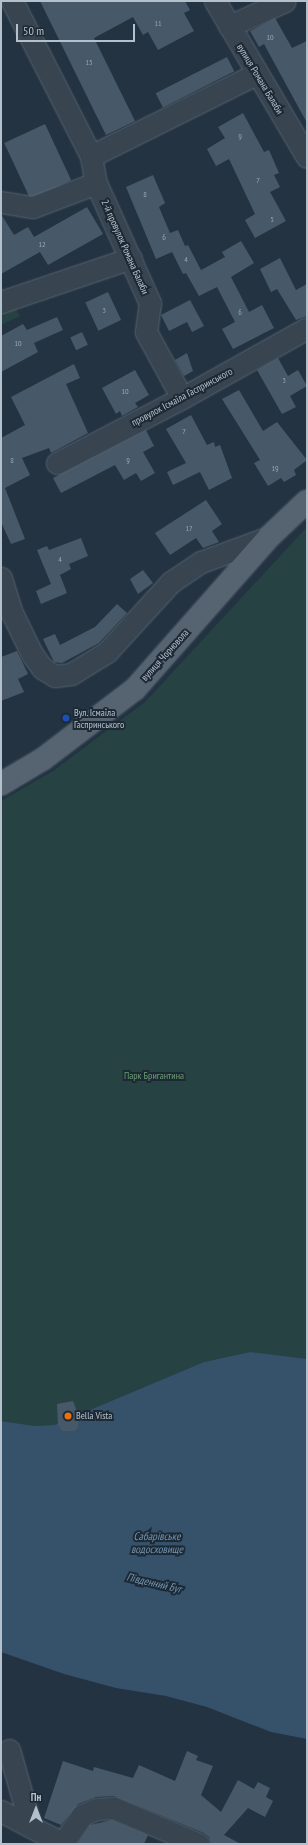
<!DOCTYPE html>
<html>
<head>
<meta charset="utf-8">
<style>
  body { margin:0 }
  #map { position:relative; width:308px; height:1845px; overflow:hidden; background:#233342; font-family:"PT Sans Narrow",sans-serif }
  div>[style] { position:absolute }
  .green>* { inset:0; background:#264242 }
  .water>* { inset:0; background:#36516a }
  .building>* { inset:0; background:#475968; transform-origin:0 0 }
  .roads { filter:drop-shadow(0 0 1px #56636f) drop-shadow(0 0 1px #56636f) }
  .minor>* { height:21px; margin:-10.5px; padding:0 10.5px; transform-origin:10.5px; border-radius:10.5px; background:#384551 }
  .major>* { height:22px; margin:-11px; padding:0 11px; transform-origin:11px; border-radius:11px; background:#566471 }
  .dots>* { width:11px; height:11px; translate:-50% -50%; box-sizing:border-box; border:2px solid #1d2a36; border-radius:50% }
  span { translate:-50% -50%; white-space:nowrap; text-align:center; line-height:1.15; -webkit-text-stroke:4px #1d2a36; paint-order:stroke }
  .number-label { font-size:8px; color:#99a6b3 }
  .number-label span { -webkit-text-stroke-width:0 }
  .street-label { font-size:10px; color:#b4c0cc }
  .poi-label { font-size:10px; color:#b4c0cc }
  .left { translate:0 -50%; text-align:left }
  .park-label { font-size:10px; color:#6a9e71 }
  .water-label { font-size:11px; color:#7294b1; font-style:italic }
  .frame { position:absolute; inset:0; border:2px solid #b4c0cc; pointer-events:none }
  .north { position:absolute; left:16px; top:1789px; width:40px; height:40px; -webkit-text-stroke:3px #1d2a36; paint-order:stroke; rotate:0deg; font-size:11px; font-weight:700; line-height:16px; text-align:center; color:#b4c0cc }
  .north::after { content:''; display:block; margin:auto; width:14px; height:18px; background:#b4c0cc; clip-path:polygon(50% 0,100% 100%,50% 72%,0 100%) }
  .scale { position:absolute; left:16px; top:24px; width:119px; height:18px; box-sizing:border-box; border:2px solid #b4c0cc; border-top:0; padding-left:5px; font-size:12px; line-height:14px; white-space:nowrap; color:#b4c0cc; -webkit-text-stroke:3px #1d2a36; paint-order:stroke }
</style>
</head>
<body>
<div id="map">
  <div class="green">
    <i style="clip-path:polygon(1px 286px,20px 316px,1px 325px)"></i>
    <i style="clip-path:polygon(307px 527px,307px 1397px,250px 1352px,204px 1362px,54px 1425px,35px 1426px,1px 1421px,1px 801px,53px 771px,145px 702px)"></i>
  </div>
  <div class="water">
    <i style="clip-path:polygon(250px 1352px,307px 1359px,307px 1739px,271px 1732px,207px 1707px,166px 1696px,116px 1688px,64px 1674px,1px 1652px,1px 1421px,35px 1426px,54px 1425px,204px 1362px)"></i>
  </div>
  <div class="building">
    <i style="clip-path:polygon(40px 1px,185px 1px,190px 10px,184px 13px,194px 31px,158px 50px,148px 32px,143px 35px,133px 17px,94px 38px,135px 121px,106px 135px)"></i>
    <i style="clip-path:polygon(275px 18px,292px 48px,307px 41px,307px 123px,264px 44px,259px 47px,250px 31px)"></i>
    <i style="left:227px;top:57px;width:16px;height:80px;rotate:63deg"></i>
    <i style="clip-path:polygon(243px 113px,264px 152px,269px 150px,279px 173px,274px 175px,280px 187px,270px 192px,286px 221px,255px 238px,245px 220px,255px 214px,229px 159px,216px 166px,207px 149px,225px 138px,218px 127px)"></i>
    <i style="left:45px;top:124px;width:62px;height:45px;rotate:65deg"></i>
    <i style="clip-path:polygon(153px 175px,165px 203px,159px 207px,170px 233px,178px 230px,185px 246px,188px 245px,201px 270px,225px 257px,222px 252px,241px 241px,254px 263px,231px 277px,249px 312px,262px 305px,274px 328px,233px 349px,222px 329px,235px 322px,217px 287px,199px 296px,186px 273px,183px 274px,172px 252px,156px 259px,126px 187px)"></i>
    <i style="clip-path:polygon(87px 207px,103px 234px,48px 265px,40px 252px,1px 274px,1px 214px,14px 235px,28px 227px,34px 237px)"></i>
    <i style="clip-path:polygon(280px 258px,296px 290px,307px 284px,307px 316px,296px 320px,277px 289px,271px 292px,260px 269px)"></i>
    <i style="left:108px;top:292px;width:31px;height:25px;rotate:65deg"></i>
    <i style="clip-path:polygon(190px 300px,204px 326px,192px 332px,187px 322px,169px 331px,161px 315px)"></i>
    <i style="clip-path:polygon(57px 317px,63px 330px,34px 343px,38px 352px,1px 372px,1px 336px,23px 324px,27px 330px)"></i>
    <i style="left:82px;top:332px;width:14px;height:13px;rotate:65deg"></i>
    <i style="clip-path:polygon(187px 353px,193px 371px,184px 376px,175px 360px)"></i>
    <i style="clip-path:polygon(278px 358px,288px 376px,298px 370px,307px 386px,290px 396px,296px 407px,282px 414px,257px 370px)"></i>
    <i style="clip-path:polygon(74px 364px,80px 378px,66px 384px,88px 433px,51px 453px,49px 448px,22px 458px,30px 475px,5px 488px,25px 539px,11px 544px,1px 522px,1px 438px,25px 425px,11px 397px)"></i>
    <i style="clip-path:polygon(135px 370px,149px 395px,135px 403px,138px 407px,122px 416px,120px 411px,116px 414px,102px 388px)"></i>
    <i style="clip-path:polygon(239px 390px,263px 431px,277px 422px,307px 460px,294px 470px,296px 475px,284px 482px,281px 478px,268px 486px,254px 463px,260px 460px,222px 399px)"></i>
    <i style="clip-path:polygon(191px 415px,207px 445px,214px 442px,215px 447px,220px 445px,232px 478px,209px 490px,200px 472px,173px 485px,167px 472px,186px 463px,166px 429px)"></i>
    <i style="clip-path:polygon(146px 430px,154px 446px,143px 452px,155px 473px,141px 481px,136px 473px,124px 480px,115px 465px,61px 493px,53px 478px)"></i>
    <i style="clip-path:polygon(206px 500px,222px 524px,212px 531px,219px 542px,203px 548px,196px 538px,170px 555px,155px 533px)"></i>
    <i style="clip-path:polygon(81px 538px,88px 556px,69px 564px,71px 569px,60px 575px,67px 593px,41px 604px,36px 591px,51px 584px,37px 550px,47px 546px,49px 550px)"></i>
    <i style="clip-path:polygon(143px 570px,153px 583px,138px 594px,130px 579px)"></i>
    <i style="clip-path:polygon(117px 604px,127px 613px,99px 643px,62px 663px,54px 662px,43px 639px,55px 634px,60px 645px,95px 627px)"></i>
    <i style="clip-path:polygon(17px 651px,28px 674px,18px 679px,24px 692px,1px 701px,1px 657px)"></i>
    <i style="clip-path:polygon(73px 1401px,79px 1417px,78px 1428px,74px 1431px,62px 1431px,58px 1425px,57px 1404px)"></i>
    <i style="clip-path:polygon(187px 1751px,198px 1756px,196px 1760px,213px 1766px,201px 1795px,221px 1812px,238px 1780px,254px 1789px,258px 1782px,270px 1788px,266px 1797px,273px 1801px,265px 1817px,248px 1808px,224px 1835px,241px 1844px,211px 1844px,209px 1837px,204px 1833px,114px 1796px,96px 1797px,78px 1804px,61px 1825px,44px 1818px,63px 1761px,93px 1771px,94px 1767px,133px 1778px,139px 1765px,175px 1781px)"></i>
    <i style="clip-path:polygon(112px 1820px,148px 1835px,144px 1844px,77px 1844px,90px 1825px)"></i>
  </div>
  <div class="roads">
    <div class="minor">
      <i style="left:12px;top:1px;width:174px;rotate:63deg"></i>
      <i style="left:91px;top:156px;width:27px;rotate:80deg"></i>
      <i style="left:96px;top:183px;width:132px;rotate:65.8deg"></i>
      <i style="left:150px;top:303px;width:29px;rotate:98deg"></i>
      <i style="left:146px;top:332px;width:75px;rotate:61.4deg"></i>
      <i style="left:215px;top:1px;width:181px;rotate:59.5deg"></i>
      <i style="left:229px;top:26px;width:61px;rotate:-24.1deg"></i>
      <i style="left:91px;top:156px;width:184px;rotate:-26.4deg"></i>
      <i style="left:1px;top:202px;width:32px;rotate:9deg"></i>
      <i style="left:33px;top:207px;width:67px;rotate:-20.9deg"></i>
      <i style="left:1px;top:302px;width:137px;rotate:-18.7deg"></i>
      <i style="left:57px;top:463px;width:141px;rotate:-27.5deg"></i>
      <i style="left:182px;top:398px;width:143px;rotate:-29.2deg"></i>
      <i style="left:1px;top:578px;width:37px;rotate:73deg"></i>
      <i style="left:12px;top:613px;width:46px;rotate:64deg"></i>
      <i style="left:32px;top:654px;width:17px;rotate:54deg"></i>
      <i style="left:42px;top:668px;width:15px;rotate:32deg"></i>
      <i style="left:55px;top:676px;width:16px;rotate:-7deg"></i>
      <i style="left:71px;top:674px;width:42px;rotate:-31.4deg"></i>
      <i style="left:107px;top:652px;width:95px;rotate:-47.6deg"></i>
      <i style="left:171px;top:582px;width:36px;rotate:-34deg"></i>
      <i style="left:201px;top:562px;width:72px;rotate:-20.2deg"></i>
      <i style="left:9px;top:1750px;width:80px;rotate:74.1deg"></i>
      <i style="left:31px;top:1827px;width:35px;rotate:27deg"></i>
      <i style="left:1px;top:1811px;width:34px;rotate:28deg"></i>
      <i style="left:62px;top:1844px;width:35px;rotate:-55deg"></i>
      <i style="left:82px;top:1815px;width:16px;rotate:-22deg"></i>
      <i style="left:97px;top:1809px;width:17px;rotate:-3deg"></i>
      <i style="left:114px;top:1808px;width:92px;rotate:23deg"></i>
    </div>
    <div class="major">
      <i style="left:1px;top:784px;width:49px;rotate:-30.8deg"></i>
      <i style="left:43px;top:759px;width:116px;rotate:-37.3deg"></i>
      <i style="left:135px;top:689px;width:203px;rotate:-48.6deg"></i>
      <i style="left:269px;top:537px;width:52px;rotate:-43.5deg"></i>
    </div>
  </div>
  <div class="dots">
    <i style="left:66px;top:718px;background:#1a4fb4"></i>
    <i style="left:68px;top:1416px;background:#e8710a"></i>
  </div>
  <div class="number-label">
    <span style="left:158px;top:24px">11</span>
    <span style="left:270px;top:38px">10</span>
    <span style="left:89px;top:63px">15</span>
    <span style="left:240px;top:137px">9</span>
    <span style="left:258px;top:181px">7</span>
    <span style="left:145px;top:195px">8</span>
    <span style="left:272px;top:220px">5</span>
    <span style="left:164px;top:238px">6</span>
    <span style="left:42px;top:245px">12</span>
    <span style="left:186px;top:260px">4</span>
    <span style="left:104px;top:311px">3</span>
    <span style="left:240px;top:313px">6</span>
    <span style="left:18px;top:344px">10</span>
    <span style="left:284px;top:381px">3</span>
    <span style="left:125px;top:392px">10</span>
    <span style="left:184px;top:432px">7</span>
    <span style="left:12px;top:461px">8</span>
    <span style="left:128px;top:461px">9</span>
    <span style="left:275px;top:469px">19</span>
    <span style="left:189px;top:529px">17</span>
    <span style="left:60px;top:560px">4</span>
  </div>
  <div class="street-label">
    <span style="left:260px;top:79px;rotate:59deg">вулиця Романа Балаби</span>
    <span style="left:125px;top:247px;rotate:66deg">2-й провулок Романа Балаби</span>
    <span style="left:182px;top:397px;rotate:-28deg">провулок Ісмаїла Гаспринського</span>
    <span style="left:165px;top:655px;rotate:-48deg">вулиця Чорновола</span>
  </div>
  <div class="poi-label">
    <span class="left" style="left:74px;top:718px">Вул. Ісмаїла<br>Гаспринського</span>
    <span class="left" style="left:76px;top:1416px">Bella Vista</span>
  </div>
  <div class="park-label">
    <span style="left:154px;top:1076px">Парк Бригантина</span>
  </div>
  <div class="water-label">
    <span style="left:157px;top:1543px">Сабарівське<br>водосховище</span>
    <span style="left:154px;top:1583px;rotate:13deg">Південний Буг</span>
  </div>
  <div class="frame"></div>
  <div class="north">Пн</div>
  <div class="scale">50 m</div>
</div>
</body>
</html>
